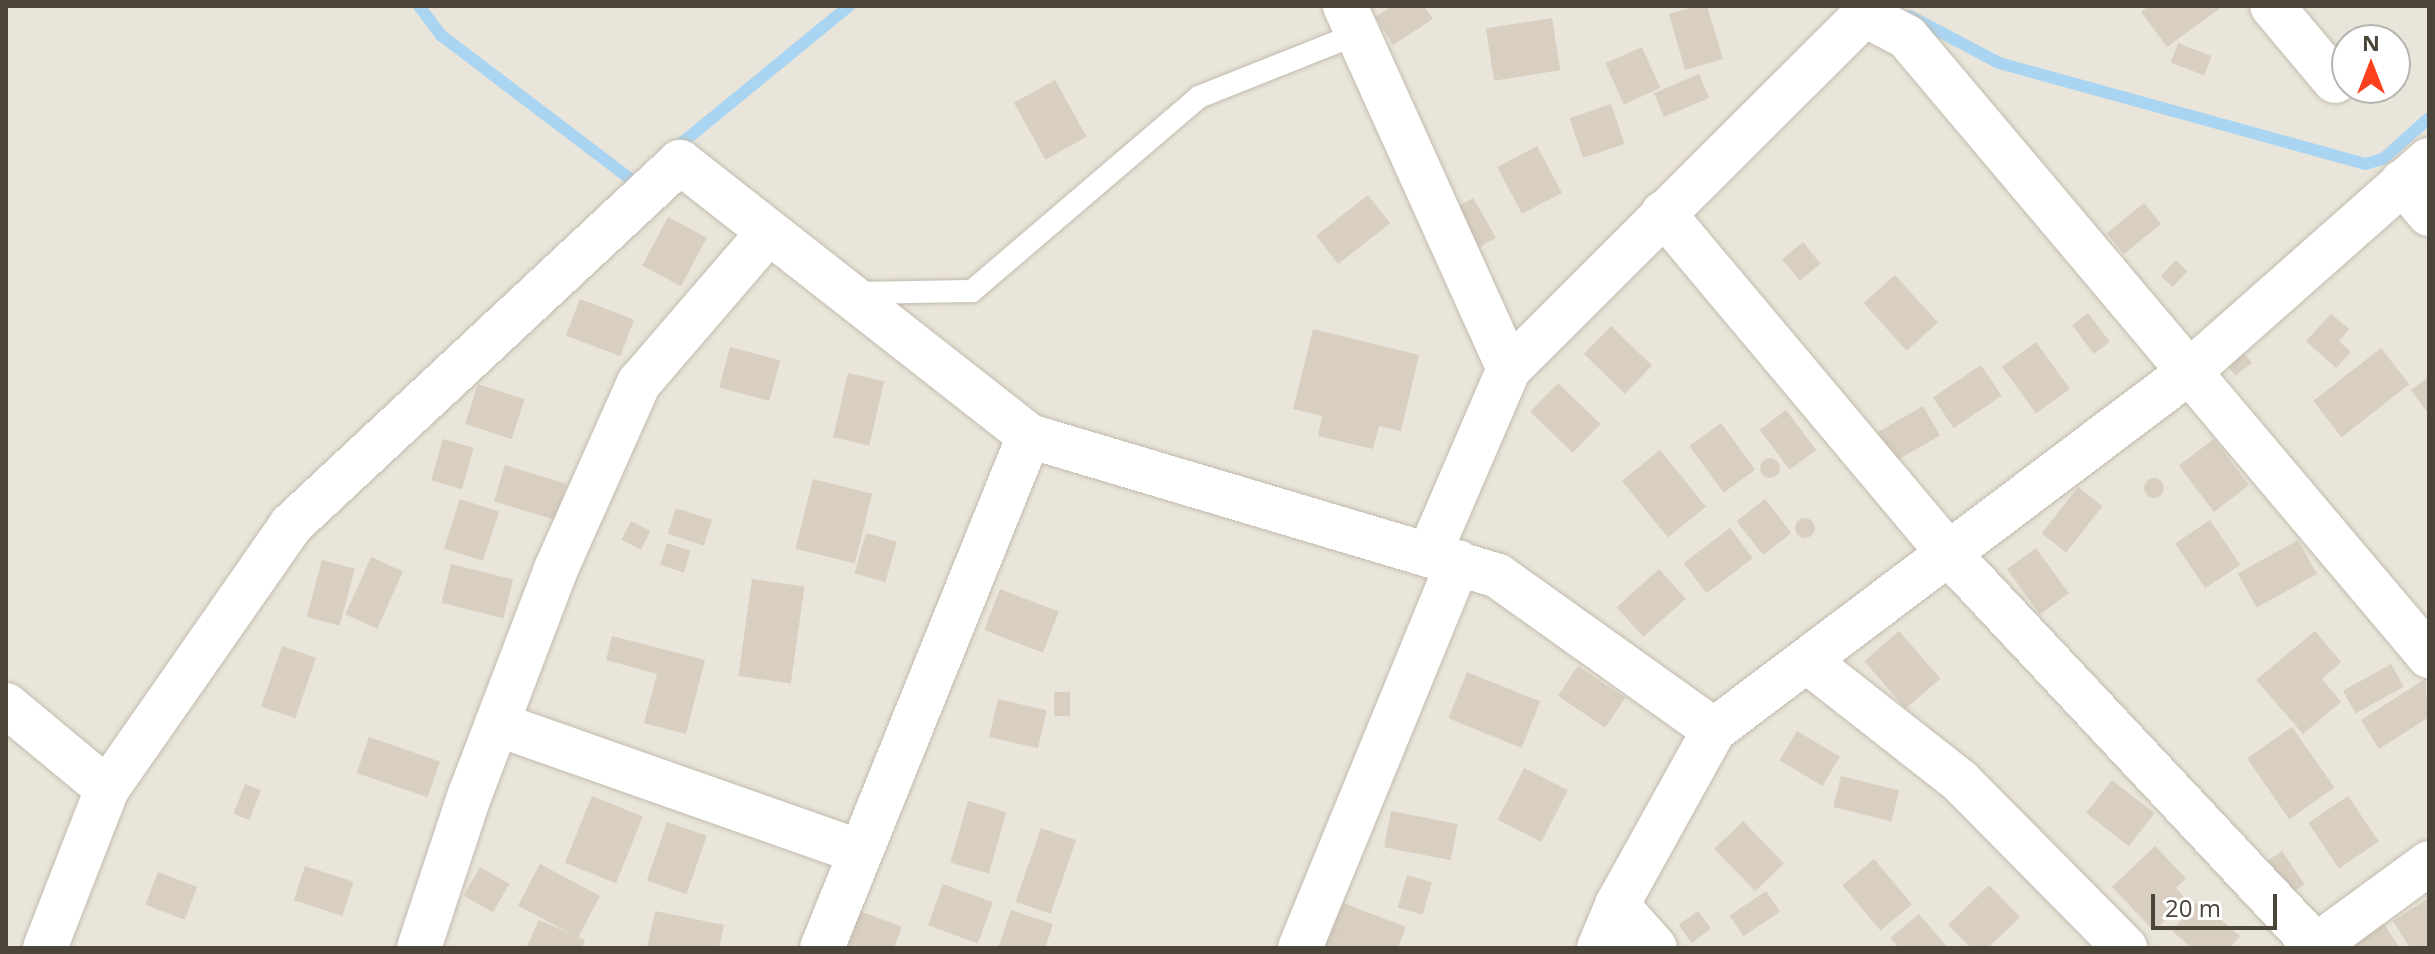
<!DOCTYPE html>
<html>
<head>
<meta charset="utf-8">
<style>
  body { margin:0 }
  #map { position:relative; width:2435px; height:954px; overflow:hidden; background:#f6f3ec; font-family:"Open Sans",sans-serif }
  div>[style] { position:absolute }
  .residential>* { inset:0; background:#eae5da }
  .stream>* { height:12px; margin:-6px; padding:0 6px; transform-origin:6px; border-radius:6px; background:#a9d4f2 }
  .building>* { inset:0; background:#d8cfc1; transform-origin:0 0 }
  .round { border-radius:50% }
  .roads { filter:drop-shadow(0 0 2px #c2bbae) drop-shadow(0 0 2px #c2bbae) }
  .service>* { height:22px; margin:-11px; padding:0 11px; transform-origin:11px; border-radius:11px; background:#fff }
  .minor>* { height:44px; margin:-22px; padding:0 22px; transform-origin:22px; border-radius:22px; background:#fff }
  span { translate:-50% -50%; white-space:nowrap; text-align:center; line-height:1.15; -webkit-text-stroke:6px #fff; paint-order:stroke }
  .frame { position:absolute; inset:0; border:8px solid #4b4439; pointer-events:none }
  .north { position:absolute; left:2331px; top:24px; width:80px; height:80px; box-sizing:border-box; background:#fff; border:2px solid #b7b4b0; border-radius:50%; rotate:0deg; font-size:22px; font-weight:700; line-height:32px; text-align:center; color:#4b4439 }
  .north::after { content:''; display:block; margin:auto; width:28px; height:36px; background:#fc3f1d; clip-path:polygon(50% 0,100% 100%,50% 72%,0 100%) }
  .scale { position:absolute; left:2151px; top:894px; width:126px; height:36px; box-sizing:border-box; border:4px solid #4b4439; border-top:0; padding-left:10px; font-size:24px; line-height:28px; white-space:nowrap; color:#4b4439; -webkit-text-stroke:6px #fff; paint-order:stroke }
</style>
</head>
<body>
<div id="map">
  <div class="residential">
    <i style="clip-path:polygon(evenodd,6px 6px,2429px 6px,2429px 948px,6px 948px,6px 6px,2347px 40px,2395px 40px,2395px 88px,2347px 88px,2347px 40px)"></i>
  </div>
  <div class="stream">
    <i style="left:419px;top:6px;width:38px;rotate:53deg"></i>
    <i style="left:442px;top:36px;width:241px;rotate:37.2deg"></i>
    <i style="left:634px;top:182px;width:11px;rotate:-41deg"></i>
    <i style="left:1910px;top:16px;width:101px;rotate:27.8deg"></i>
    <i style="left:1999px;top:63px;width:380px;rotate:15.4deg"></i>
    <i style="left:2365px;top:164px;width:19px;rotate:-16deg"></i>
    <i style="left:2383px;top:159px;width:62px;rotate:-41.7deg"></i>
    <i style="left:672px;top:151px;width:229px;rotate:-39.3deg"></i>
  </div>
  <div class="building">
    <i style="clip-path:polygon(1392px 6px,1424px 6px,1433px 19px,1393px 45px,1375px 17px)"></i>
    <i style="clip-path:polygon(1697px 6px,1707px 6px,1723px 59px,1685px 70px,1669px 14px)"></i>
    <i style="clip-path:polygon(2149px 6px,2223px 6px,2167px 47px,2141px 12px)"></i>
    <i style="left:1552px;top:18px;width:53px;height:67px;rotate:81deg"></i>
    <i style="left:2178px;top:43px;width:36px;height:21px;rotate:21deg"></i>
    <i style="left:1642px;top:47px;width:45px;height:40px;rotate:66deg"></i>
    <i style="left:1699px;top:74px;width:26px;height:49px;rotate:67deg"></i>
    <i style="left:1055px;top:80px;width:65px;height:47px;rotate:61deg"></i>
    <i style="left:1611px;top:104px;width:42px;height:44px;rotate:71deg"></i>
    <i style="left:1537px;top:146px;width:53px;height:45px;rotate:62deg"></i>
    <i style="left:1368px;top:195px;width:36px;height:66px;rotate:52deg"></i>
    <i style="left:1473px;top:198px;width:46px;height:24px;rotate:60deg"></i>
    <i style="left:2144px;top:203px;width:27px;height:48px;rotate:51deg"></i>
    <i style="left:668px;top:217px;width:44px;height:55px;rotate:28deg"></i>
    <i style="left:1803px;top:242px;width:28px;height:27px;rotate:51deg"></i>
    <i style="left:2176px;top:260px;width:16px;height:22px;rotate:43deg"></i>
    <i style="left:1895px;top:275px;width:64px;height:42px;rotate:48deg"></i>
    <i style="left:580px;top:299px;width:58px;height:39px;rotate:21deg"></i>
    <i style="left:2088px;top:313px;width:36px;height:20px;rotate:53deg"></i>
    <i style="clip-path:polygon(2331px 314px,2349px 329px,2339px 341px,2351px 352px,2336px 368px,2306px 341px)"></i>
    <i style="left:1611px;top:326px;width:57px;height:39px;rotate:44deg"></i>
    <i style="clip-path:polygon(1313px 329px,1419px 355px,1401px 431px,1379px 426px,1373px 449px,1318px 436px,1322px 416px,1293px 409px)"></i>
    <i style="left:2036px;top:342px;width:58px;height:42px;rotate:54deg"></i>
    <i style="left:730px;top:347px;width:52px;height:42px;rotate:15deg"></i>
    <i style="left:2240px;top:347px;width:20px;height:21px;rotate:53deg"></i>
    <i style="left:2381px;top:348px;width:46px;height:86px;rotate:52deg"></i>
    <i style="left:1981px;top:365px;width:37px;height:58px;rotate:56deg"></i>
    <i style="left:848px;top:373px;width:37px;height:66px;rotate:13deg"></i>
    <i style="clip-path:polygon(2429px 377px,2429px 415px,2411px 390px)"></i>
    <i style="left:1558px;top:383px;width:59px;height:40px;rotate:44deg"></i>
    <i style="left:478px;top:384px;width:49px;height:42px;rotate:18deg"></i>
    <i style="left:1923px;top:406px;width:34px;height:62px;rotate:60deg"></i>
    <i style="left:1786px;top:410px;width:50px;height:33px;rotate:53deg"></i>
    <i style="left:1721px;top:423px;width:58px;height:39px;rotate:54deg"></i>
    <i style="left:443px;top:439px;width:32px;height:43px;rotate:16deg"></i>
    <i style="left:2214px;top:439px;width:58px;height:44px;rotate:53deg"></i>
    <i style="left:1660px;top:450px;width:73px;height:49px;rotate:51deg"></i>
    <i class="round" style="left:1760px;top:458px;width:20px;height:20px"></i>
    <i style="left:505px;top:465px;width:64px;height:38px;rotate:17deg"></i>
    <i class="round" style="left:2144px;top:478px;width:20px;height:20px"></i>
    <i style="left:813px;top:479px;width:61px;height:72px;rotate:14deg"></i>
    <i style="left:2078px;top:487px;width:31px;height:59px;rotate:38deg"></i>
    <i style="left:460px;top:499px;width:41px;height:52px;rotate:18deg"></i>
    <i style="left:1765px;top:499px;width:43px;height:36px;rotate:52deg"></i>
    <i style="left:676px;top:508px;width:38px;height:27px;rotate:18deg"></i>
    <i class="round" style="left:1795px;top:518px;width:20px;height:20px"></i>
    <i style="left:2210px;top:520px;width:54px;height:42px;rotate:56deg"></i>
    <i style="left:631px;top:521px;width:22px;height:21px;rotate:27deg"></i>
    <i style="left:1730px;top:528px;width:38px;height:58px;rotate:53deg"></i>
    <i style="left:866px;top:533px;width:32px;height:42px;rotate:16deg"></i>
    <i style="left:2298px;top:540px;width:39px;height:69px;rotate:61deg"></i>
    <i style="left:667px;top:543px;width:25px;height:23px;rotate:18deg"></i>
    <i style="left:2036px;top:548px;width:56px;height:36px;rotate:54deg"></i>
    <i style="left:371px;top:557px;width:35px;height:63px;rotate:24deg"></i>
    <i style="left:322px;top:560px;width:34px;height:59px;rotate:15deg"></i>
    <i style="left:451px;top:564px;width:64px;height:40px;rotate:14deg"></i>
    <i style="left:1659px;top:569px;width:40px;height:57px;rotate:48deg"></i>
    <i style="left:752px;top:579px;width:53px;height:98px;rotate:8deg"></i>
    <i style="left:1000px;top:589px;width:63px;height:44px;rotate:21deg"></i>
    <i style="left:1899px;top:631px;width:63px;height:46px;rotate:49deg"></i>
    <i style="clip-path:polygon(2315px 631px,2341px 662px,2322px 679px,2341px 702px,2303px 734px,2256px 680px)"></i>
    <i style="clip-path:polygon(612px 636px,705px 660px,686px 734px,644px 723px,657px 674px,606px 660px)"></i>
    <i style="left:282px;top:646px;width:36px;height:64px;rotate:19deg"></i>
    <i style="left:2391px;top:664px;width:26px;height:55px;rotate:61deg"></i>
    <i style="left:1578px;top:666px;width:57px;height:36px;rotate:34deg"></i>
    <i style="left:1467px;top:672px;width:79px;height:50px;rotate:22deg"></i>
    <i style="clip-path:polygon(2425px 679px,2429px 717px,2379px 749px,2361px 720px)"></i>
    <i style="left:1054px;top:692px;width:16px;height:24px"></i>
    <i style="left:998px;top:699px;width:50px;height:39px;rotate:13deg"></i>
    <i style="left:2292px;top:727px;width:74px;height:55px;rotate:55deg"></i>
    <i style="left:1797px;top:731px;width:50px;height:34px;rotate:31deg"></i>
    <i style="left:369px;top:737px;width:75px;height:38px;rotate:19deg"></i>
    <i style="left:1524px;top:768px;width:49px;height:58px;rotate:27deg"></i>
    <i style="left:1841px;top:776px;width:60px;height:32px;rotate:14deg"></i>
    <i style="left:2112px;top:780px;width:54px;height:42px;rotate:38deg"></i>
    <i style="left:245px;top:784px;width:17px;height:32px;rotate:21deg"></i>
    <i style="left:592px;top:796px;width:55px;height:72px;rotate:22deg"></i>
    <i style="left:2348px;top:796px;width:55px;height:48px;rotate:56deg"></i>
    <i style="left:968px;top:801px;width:40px;height:64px;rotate:16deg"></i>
    <i style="left:1391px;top:811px;width:68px;height:37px;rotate:11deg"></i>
    <i style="left:1743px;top:821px;width:59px;height:40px;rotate:46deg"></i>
    <i style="left:667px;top:822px;width:42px;height:62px;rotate:19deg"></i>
    <i style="left:1041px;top:828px;width:37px;height:78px;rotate:19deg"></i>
    <i style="clip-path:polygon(2155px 846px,2186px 878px,2176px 888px,2187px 900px,2154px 931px,2112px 887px)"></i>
    <i style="left:2282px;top:851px;width:40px;height:27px;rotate:56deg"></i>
    <i style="left:1874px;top:859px;width:59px;height:41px;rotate:50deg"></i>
    <i style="left:540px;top:864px;width:68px;height:47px;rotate:28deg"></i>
    <i style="left:305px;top:866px;width:51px;height:36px;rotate:18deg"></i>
    <i style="left:480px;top:867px;width:34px;height:33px;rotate:30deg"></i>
    <i style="left:158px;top:872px;width:42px;height:35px;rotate:21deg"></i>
    <i style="left:1407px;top:875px;width:26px;height:34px;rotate:16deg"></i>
    <i style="left:943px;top:884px;width:53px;height:44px;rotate:20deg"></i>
    <i style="clip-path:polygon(1989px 885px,2020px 917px,1988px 948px,1971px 948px,1948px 925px)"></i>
    <i style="left:1766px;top:891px;width:25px;height:44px;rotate:56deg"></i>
    <i style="clip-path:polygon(2429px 898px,2429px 948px,2410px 948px,2393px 921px)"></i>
    <i style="clip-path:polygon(1336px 900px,1406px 927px,1398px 948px,1323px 948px)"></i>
    <i style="clip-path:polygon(2198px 900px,2240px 936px,2230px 948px,2192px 948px,2172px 931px)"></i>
    <i style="clip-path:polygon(1011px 910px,1053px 924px,1045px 948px,998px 948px)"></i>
    <i style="clip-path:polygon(655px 911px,724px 925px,719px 948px,647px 948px)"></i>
    <i style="clip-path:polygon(860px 911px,902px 927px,894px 948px,847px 948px)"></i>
    <i style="left:1698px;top:911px;width:22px;height:24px;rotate:54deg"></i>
    <i style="clip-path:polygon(2375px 911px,2400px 948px,2345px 948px)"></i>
    <i style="clip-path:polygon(1919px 914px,1948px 948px,1899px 948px,1890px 938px)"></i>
    <i style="clip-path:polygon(539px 920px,585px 940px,582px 948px,526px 948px)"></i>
  </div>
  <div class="roads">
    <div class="service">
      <i style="left:854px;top:293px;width:118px;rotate:-1deg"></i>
      <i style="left:972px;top:291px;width:299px;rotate:-40.5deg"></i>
      <i style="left:1199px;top:97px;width:170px;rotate:-21.7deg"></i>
    </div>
    <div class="minor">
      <i style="left:1345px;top:6px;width:398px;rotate:65.7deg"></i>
      <i style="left:2272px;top:6px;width:98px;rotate:50deg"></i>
      <i style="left:1867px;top:16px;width:45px;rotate:27.7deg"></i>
      <i style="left:1907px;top:37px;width:810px;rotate:49.86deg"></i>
      <i style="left:2402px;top:182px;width:42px;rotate:49.8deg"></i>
      <i style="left:1663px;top:213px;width:445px;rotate:50deg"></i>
      <i style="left:1949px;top:554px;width:537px;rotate:46.89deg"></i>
      <i style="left:1430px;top:552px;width:199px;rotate:-66.7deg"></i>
      <i style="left:1509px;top:369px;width:514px;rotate:-44.92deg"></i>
      <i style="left:1807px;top:661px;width:194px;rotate:38.1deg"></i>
      <i style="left:1960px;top:781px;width:235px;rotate:45.3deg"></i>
      <i style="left:6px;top:705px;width:131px;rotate:39.7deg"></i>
      <i style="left:497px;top:724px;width:385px;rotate:19.4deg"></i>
      <i style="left:1617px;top:905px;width:57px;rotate:48.5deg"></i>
      <i style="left:45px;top:948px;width:171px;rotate:-68.7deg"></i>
      <i style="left:107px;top:789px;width:322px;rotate:-55.1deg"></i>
      <i style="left:291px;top:525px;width:532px;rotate:-43.02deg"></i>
      <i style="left:680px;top:162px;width:444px;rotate:38.1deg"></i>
      <i style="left:1029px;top:436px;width:489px;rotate:16.6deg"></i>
      <i style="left:1498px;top:576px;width:265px;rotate:35.5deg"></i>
      <i style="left:419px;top:948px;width:159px;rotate:-71.7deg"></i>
      <i style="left:469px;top:797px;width:244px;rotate:-69.1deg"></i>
      <i style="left:556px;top:569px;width:204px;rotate:-66deg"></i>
      <i style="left:639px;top:383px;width:196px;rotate:-49.3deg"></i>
      <i style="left:822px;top:948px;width:552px;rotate:-67.99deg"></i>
      <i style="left:1300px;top:948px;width:417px;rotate:-67.7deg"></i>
      <i style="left:1599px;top:948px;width:47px;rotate:-67.3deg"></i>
      <i style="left:1617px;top:905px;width:200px;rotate:-61deg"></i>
      <i style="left:1714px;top:730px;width:595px;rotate:-37deg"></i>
      <i style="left:2189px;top:372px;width:320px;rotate:-41.5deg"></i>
      <i style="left:2313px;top:948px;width:144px;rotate:-36.2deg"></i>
    </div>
  </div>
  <div class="frame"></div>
  <div class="north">N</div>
  <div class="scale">20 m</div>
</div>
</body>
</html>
